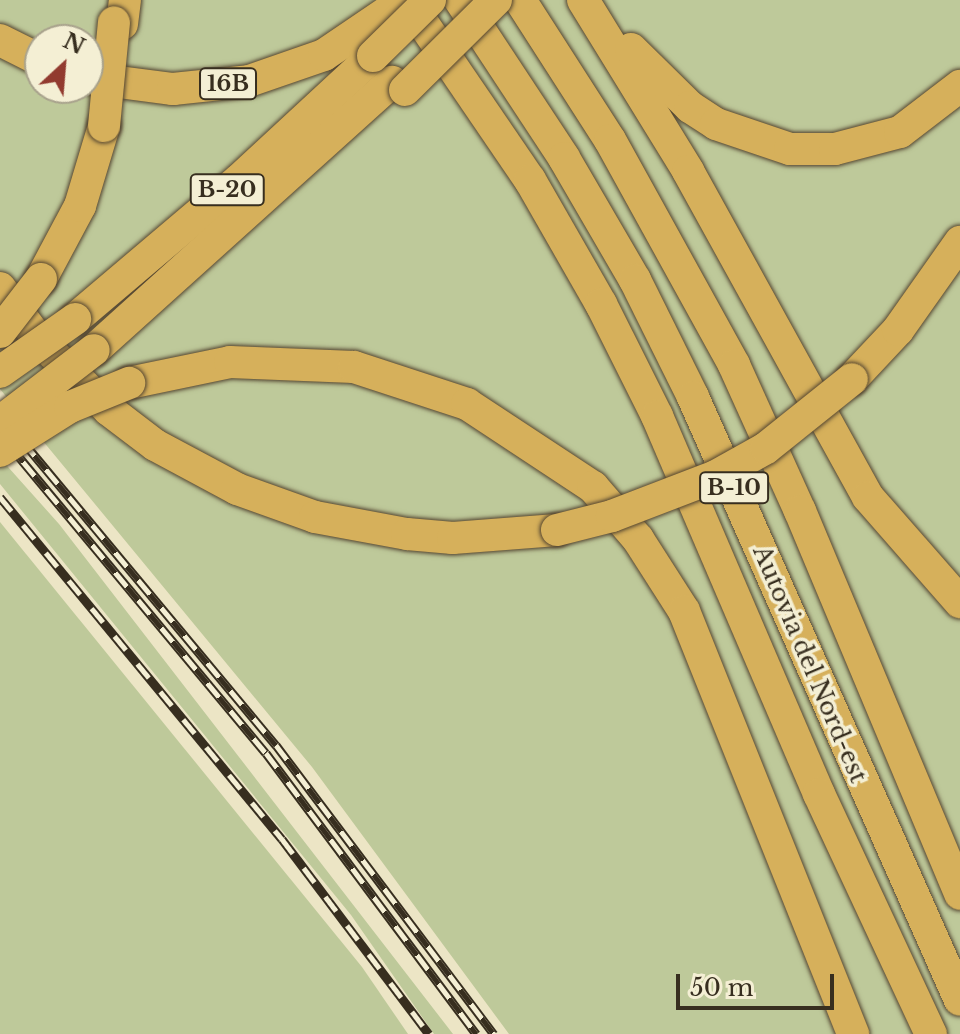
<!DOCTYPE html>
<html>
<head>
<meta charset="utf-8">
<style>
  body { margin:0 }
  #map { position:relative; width:960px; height:1034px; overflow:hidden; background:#ece5c5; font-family:"Libre Baskerville",serif }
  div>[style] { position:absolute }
  .green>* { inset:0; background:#bec99a }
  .roads { filter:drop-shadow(0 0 2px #544530) drop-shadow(0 0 2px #544530) }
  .highway>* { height:32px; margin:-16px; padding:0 16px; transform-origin:16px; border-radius:16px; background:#d6b05b }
  .rail>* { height:9px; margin-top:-4.5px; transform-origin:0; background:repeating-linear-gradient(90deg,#f4efd4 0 18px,#372e1f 0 36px); box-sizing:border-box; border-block:2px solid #372e1f }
  .bridges { filter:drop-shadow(0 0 2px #544530) drop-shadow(0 0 2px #544530) }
  .highway-bridge>* { height:32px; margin:-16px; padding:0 16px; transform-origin:16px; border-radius:16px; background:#d6b05b }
  span { translate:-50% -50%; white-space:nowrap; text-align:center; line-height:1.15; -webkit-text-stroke:7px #f4efd4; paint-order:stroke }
  .shield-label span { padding:2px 6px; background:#f4efd4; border:2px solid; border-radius:6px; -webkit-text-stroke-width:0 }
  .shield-label { font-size:22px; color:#372e1f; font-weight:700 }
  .street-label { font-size:24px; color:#372e1f }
  .north { position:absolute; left:24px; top:24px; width:80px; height:80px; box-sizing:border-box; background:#f4efd4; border:2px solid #a8a28c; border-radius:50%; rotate:26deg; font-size:22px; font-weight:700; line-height:32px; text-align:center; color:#372e1f }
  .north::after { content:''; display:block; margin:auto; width:28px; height:36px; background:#923b2f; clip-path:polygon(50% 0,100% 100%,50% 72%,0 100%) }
  .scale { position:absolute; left:676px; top:974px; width:158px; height:36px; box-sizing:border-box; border:4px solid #372e1f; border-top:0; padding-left:10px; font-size:24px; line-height:28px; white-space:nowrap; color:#372e1f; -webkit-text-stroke:6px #f4efd4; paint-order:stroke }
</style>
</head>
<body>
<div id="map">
  <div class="green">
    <i style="clip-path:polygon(evenodd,0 0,960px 0,960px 1034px,509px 1034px,312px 767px,0 389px,0 0,40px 40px,88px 40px,88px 88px,40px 88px,40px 40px)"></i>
    <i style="clip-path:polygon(0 458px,59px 524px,453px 1034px,434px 1034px,351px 915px,0 484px)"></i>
    <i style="clip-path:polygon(0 522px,362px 967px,408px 1034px,0 1034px)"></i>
  </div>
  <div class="roads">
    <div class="highway">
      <i style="left:407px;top:0;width:218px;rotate:55.7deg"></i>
      <i style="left:530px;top:180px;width:143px;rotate:60.2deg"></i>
      <i style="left:601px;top:304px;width:125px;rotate:63.4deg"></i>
      <i style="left:657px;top:416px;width:411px;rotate:66.8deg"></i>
      <i style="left:819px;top:794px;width:265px;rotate:65deg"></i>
      <i style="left:460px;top:0;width:189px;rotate:56.6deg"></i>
      <i style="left:564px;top:158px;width:141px;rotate:59.8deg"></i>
      <i style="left:635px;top:280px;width:131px;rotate:63.6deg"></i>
      <i style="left:693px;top:397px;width:659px;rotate:66.12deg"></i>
      <i style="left:520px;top:0;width:166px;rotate:57.3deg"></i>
      <i style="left:610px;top:140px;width:257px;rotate:61.1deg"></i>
      <i style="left:734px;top:365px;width:160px;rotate:65.7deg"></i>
      <i style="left:800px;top:511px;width:415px;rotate:67.3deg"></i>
      <i style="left:583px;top:0;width:201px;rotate:58.4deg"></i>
      <i style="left:688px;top:171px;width:372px;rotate:61.1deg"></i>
      <i style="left:868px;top:497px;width:140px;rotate:48.8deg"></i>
      <i style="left:122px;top:24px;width:24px;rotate:-83deg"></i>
      <i style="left:0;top:40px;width:45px;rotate:26.6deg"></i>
      <i style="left:631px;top:49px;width:83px;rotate:44.5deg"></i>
      <i style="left:690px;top:107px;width:31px;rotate:33deg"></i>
      <i style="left:716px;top:124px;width:78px;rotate:18.7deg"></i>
      <i style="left:790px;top:149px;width:45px"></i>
      <i style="left:835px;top:149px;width:67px;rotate:-14.7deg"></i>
      <i style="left:900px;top:132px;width:76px;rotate:-37.5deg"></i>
      <i style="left:88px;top:78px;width:86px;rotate:7.4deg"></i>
      <i style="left:173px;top:89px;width:76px;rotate:-6deg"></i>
      <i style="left:249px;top:81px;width:79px;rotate:-19.1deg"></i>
      <i style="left:324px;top:55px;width:98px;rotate:-34.2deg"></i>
      <i style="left:41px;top:279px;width:83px;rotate:-61.9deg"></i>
      <i style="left:80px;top:206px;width:84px;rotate:-73.3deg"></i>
      <i style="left:0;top:288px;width:64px;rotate:53.3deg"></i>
      <i style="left:38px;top:339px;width:100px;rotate:45deg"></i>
      <i style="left:109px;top:410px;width:58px;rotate:37.3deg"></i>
      <i style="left:155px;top:445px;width:93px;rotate:28.2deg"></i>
      <i style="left:237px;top:489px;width:83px;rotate:19.7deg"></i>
      <i style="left:315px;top:517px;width:94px;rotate:10.5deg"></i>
      <i style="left:407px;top:534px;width:46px;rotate:5deg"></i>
      <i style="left:453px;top:538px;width:104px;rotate:-4.4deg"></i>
      <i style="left:75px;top:319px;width:215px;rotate:-40.3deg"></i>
      <i style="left:239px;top:180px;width:183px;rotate:-42.8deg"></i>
      <i style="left:94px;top:350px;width:401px;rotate:-42deg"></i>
      <i style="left:852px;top:379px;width:67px;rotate:-46.8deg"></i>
      <i style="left:898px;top:330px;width:108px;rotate:-54.8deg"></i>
      <i style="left:129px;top:383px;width:103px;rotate:-11.7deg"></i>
      <i style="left:230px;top:362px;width:124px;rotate:2.3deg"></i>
      <i style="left:354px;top:367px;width:119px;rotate:18.1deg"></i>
      <i style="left:467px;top:404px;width:151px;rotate:33.4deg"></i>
      <i style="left:593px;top:487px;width:69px;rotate:49.1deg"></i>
      <i style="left:638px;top:539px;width:85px;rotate:57.4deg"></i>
      <i style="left:684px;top:611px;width:456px;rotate:68.2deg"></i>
    </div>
  </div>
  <div class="rail">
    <i style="left:0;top:414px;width:431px;rotate:50.2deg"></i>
    <i style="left:276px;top:745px;width:362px;rotate:53deg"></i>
    <i style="left:0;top:434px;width:415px;rotate:50.2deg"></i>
    <i style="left:266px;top:753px;width:351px;rotate:53.2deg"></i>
    <i style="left:0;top:497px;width:443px;rotate:50.5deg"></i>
    <i style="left:282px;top:839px;width:244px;rotate:53deg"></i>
  </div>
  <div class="bridges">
    <div class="highway-bridge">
      <i style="left:373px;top:56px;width:80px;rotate:-44.5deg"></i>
      <i style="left:405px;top:90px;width:128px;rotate:-44.7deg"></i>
      <i style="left:104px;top:126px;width:104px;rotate:-84.5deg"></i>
      <i style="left:0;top:332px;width:67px;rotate:-52.3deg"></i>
      <i style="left:0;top:372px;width:92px;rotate:-35.2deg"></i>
      <i style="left:0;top:422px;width:118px;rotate:-37.5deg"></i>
      <i style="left:0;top:451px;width:83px;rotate:-32.2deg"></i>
      <i style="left:70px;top:407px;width:64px;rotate:-22.1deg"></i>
      <i style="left:557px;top:530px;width:57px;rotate:-14.3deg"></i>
      <i style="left:612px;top:516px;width:111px;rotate:-21deg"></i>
      <i style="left:716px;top:476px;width:57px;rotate:-29.2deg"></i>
      <i style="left:766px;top:448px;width:110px;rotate:-38.7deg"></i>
    </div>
  </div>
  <div class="shield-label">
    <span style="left:228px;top:84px">16B</span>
    <span style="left:227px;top:190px">B-20</span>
    <span style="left:734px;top:488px">B-10</span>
  </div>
  <div class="street-label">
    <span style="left:810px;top:664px;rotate:67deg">Autovia del Nord-est</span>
  </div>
  <div class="north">N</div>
  <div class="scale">50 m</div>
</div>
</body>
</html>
